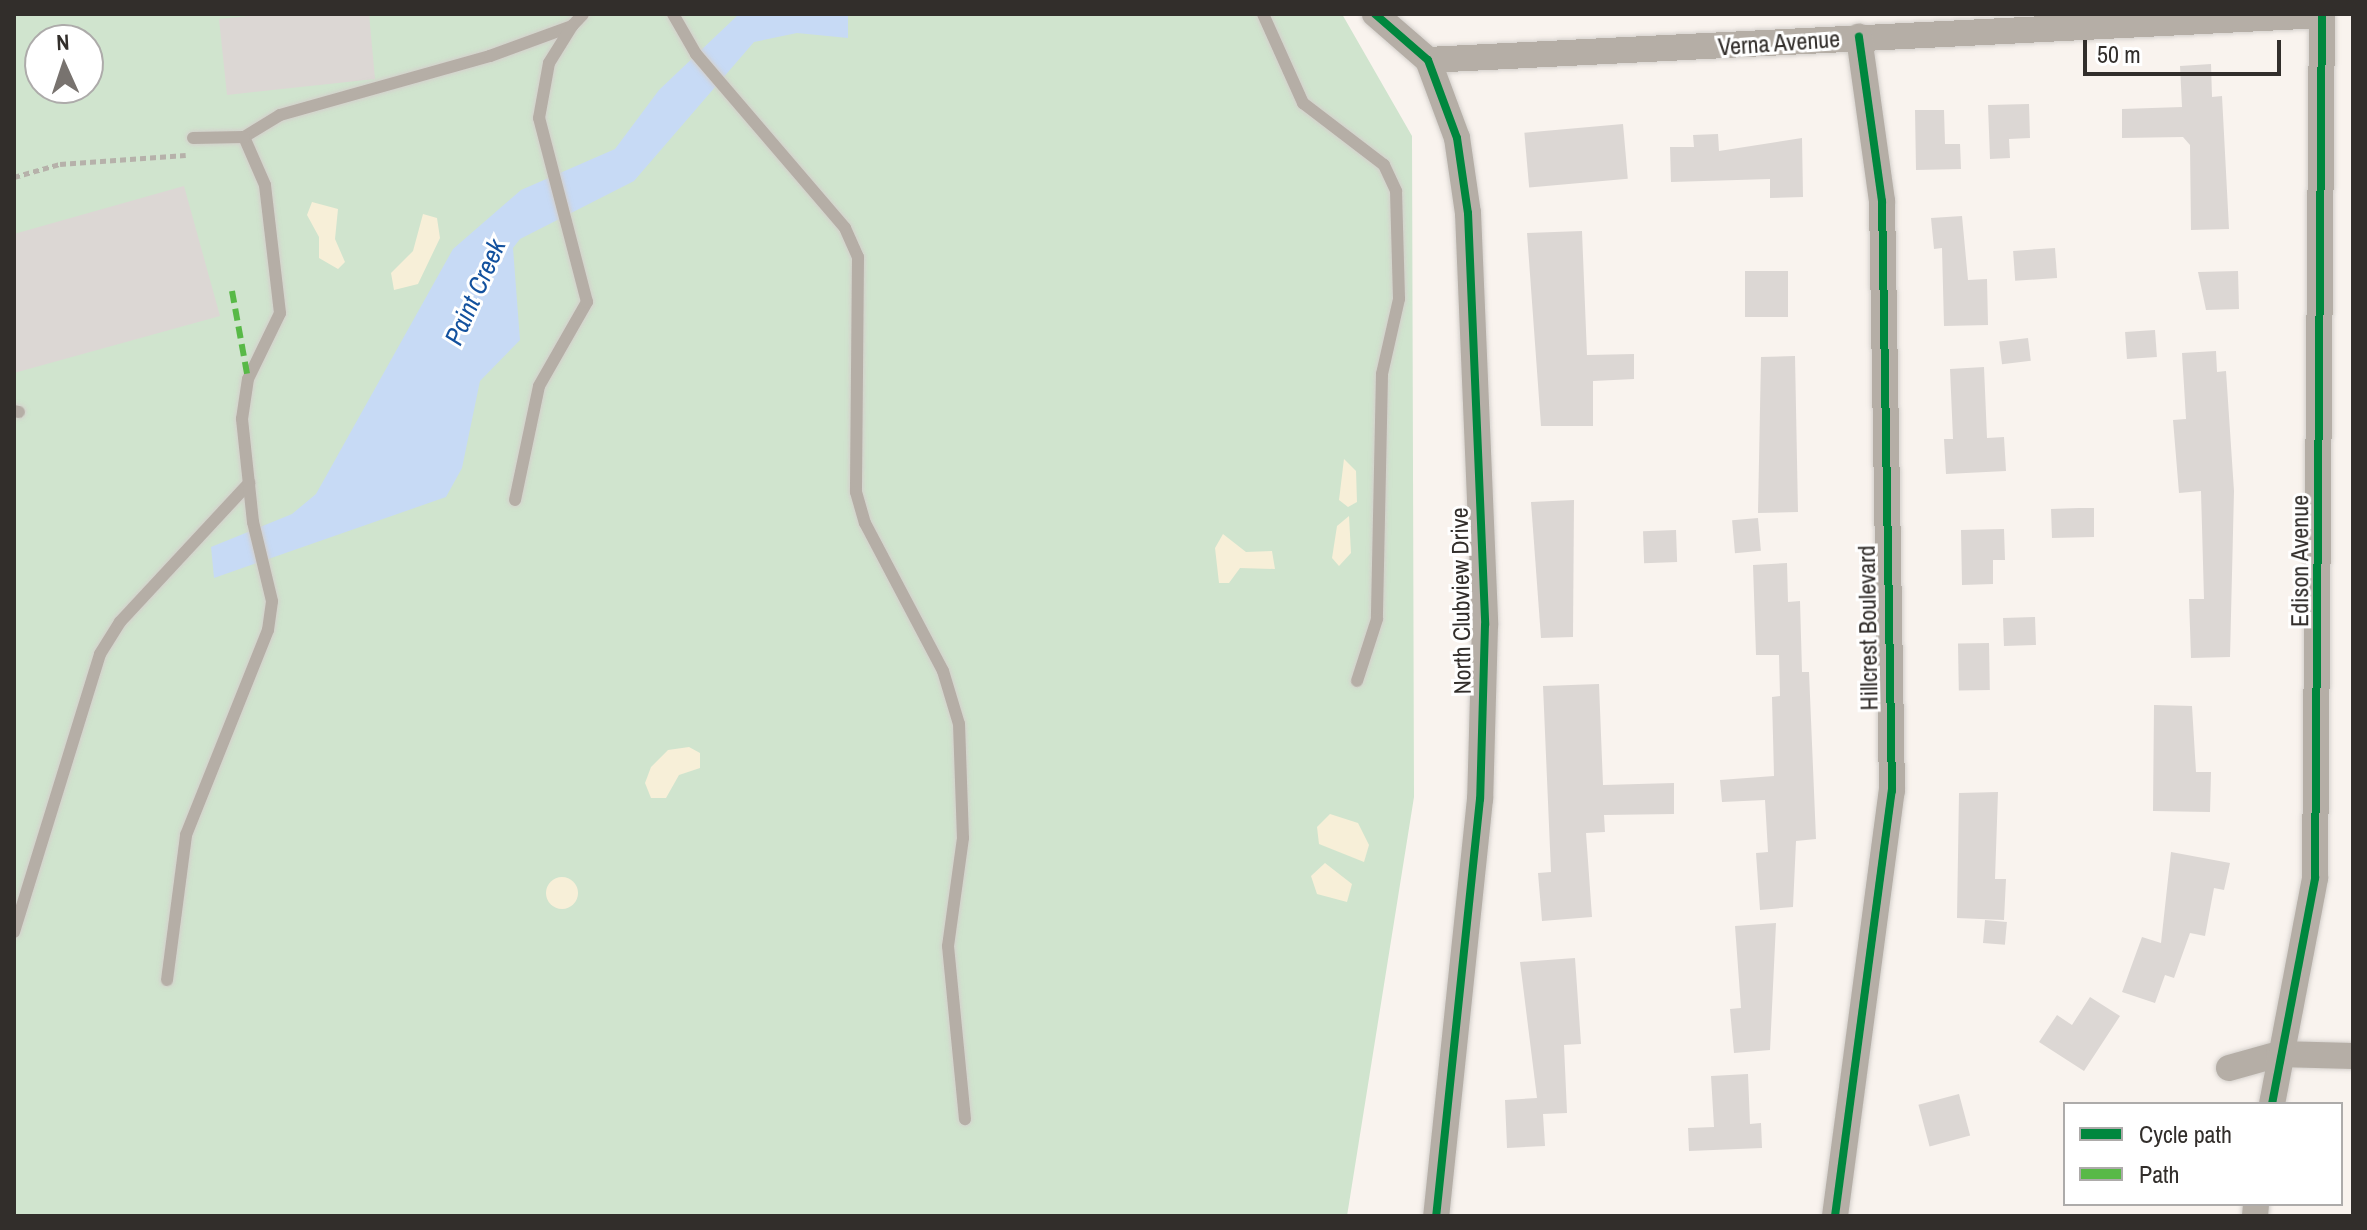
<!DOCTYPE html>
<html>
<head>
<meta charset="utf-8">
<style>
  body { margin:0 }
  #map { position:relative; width:2367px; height:1230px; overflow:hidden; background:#f9f3ee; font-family:"Archivo Narrow",sans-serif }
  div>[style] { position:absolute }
  .green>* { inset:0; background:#d0e4ce }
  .sand>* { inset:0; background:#f7efd8 }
  .round { border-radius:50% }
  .water>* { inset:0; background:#c7daf5 }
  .building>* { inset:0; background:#dcd7d4; transform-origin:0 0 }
  .path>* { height:5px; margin-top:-2.5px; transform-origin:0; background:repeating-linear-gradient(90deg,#b6b1aa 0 6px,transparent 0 10px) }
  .roads { filter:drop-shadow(0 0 2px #d4d0cc) drop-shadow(0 0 2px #d4d0cc) }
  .service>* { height:12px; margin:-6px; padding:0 6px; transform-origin:6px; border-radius:6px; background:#b5aea6 }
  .minor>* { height:26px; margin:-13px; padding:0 13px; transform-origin:13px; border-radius:13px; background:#b5aea6 }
  .quiet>* { height:6px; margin-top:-3px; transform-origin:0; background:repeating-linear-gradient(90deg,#58b947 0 12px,transparent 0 18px) }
  .cycleway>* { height:8px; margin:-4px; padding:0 4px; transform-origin:4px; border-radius:4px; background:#00873e }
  span { translate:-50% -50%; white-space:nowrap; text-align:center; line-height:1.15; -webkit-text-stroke:6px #fff; paint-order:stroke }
  .street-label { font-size:24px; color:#322e2b }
  .water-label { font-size:26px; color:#13519e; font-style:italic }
  .frame { position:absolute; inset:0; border:16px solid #322e2b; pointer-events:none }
  .legend { position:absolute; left:2063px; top:1102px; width:280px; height:104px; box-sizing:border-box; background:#fff; border:2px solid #adabaa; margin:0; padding:10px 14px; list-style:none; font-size:24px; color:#322e2b }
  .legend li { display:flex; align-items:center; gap:16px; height:40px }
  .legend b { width:40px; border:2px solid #adabaa }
  .north { position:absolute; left:24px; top:24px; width:80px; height:80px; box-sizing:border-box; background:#fff; border:2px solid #adabaa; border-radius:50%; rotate:357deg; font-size:22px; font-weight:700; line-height:32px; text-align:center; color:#322e2b }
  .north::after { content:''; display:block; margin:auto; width:28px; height:36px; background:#78736f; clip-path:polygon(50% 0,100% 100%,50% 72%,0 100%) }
  .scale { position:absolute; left:2083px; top:40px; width:198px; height:36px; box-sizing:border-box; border:4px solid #322e2b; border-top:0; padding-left:10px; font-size:24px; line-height:28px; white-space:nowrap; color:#322e2b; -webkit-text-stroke:6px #fff; paint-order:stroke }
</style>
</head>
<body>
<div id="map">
  <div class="green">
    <i style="clip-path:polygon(evenodd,14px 14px,1342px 14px,1412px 136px,1414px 797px,1347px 1216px,14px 1216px,14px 14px,40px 40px,88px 40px,88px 88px,40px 88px,40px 40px)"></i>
  </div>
  <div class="sand">
    <i style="clip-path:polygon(312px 202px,338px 209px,335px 239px,345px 262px,338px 269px,319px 258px,319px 237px,307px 215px)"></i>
    <i style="clip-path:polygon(423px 214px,437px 218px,440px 238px,418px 284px,394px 290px,391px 273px,413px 251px)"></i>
    <i style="clip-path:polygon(1344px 459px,1356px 471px,1357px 502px,1348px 507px,1339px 500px)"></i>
    <i style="clip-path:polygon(1349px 516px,1351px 553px,1339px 566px,1332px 558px,1337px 526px)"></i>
    <i style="clip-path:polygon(1223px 534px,1246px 552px,1272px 551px,1275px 569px,1240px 568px,1229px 583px,1219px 583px,1215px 548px)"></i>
    <i style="clip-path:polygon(689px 747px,700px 753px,700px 768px,679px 775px,666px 798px,651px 798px,645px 783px,651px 767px,668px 750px)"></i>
    <i style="clip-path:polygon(1330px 814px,1358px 823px,1369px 845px,1364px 862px,1319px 844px,1317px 827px)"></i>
    <i style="clip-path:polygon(1325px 863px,1352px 884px,1347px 902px,1317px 894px,1311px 876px)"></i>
    <i class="round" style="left:546px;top:877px;width:32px;height:32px"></i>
  </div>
  <div class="water">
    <i style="clip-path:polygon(739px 14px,848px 14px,848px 38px,797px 33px,754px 42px,634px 181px,520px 239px,513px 248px,520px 340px,480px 381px,462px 468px,446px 497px,214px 578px,211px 547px,292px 514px,316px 494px,453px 249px,521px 190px,615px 149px,659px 90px)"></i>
  </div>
  <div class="building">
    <i style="clip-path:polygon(270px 14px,369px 14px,375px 79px,227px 95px,219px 19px)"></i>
    <i style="clip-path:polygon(2211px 64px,2212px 97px,2222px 96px,2229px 229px,2191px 230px,2190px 145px,2183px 137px,2122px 138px,2122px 109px,2182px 107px,2180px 66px)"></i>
    <i style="clip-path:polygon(2029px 104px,2030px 138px,2009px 139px,2010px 158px,1990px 159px,1988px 105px)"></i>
    <i style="clip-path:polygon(1915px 110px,1944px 110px,1945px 144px,1960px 144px,1961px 169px,1916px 170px)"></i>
    <i style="left:1623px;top:124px;width:55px;height:99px;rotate:85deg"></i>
    <i style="clip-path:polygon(1718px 134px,1719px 151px,1802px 138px,1803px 197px,1770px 198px,1770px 179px,1671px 182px,1670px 147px,1694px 147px,1693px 135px)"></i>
    <i style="clip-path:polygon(184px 186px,220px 316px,14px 373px,14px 234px)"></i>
    <i style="clip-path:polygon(1962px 216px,1968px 280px,1987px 279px,1988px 325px,1944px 326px,1942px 248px,1934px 249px,1931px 218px)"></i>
    <i style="clip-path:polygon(1582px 231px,1587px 355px,1634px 354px,1634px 379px,1593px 381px,1593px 426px,1541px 426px,1527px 233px)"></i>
    <i style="left:2055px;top:248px;width:30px;height:42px;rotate:86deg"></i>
    <i style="left:1745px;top:271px;width:43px;height:46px"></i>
    <i style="clip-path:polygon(2238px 271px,2239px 309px,2206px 310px,2198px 272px)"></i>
    <i style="left:2155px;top:330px;width:27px;height:30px;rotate:86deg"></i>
    <i style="left:2028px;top:338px;width:23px;height:29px;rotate:83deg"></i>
    <i style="clip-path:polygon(2216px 351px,2217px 372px,2226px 371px,2234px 491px,2230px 657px,2191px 658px,2189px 599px,2204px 599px,2201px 491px,2179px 493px,2173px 420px,2186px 419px,2182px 353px)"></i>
    <i style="clip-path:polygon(1795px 356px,1798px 512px,1758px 513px,1761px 357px)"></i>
    <i style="clip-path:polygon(1984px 367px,1987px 438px,2004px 437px,2006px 471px,1946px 474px,1944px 439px,1953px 439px,1950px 369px)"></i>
    <i style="clip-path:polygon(1574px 500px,1573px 637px,1541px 638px,1531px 502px)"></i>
    <i style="clip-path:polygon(2079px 508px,2094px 508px,2094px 537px,2052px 538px,2051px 509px)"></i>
    <i style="left:1758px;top:518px;width:33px;height:26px;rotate:85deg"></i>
    <i style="clip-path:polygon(2004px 529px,2005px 560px,1993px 560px,1993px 584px,1962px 585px,1961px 530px)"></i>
    <i style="left:1676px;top:530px;width:32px;height:33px;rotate:88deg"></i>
    <i style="clip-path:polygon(1787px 563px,1788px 602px,1800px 601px,1802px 672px,1809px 672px,1816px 839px,1796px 841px,1793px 907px,1760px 910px,1756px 853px,1768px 852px,1765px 800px,1722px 802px,1720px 780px,1774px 776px,1772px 697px,1780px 696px,1779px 655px,1756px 655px,1753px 565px)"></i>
    <i style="left:2035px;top:617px;width:28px;height:32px;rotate:88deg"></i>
    <i style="left:1989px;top:643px;width:47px;height:31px;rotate:89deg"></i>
    <i style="clip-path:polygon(1599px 684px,1603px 785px,1674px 783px,1674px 814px,1604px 815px,1605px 832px,1586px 833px,1592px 917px,1542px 921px,1538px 873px,1551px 872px,1543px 686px)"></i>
    <i style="clip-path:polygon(2154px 705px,2192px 706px,2196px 772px,2211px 772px,2210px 812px,2153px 811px)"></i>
    <i style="clip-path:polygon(1998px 792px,1995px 879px,2006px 879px,2004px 920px,1957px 918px,1959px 793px)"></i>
    <i style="clip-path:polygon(2171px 852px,2230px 863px,2224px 890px,2214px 888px,2205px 936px,2190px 933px,2174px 978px,2165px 975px,2155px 1003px,2122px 992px,2142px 937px,2161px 943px)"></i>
    <i style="left:1985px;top:920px;width:22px;height:23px;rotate:5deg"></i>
    <i style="clip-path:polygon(1776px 923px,1770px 1050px,1734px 1053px,1730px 1009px,1741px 1008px,1735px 926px)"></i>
    <i style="clip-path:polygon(1575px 958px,1581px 1044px,1564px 1045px,1567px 1113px,1543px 1114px,1545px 1146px,1507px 1148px,1505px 1100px,1537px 1098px,1520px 962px)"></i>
    <i style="clip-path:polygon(2090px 997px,2120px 1016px,2084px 1071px,2039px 1042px,2057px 1015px,2072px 1025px)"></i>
    <i style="clip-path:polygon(1748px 1074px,1750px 1124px,1761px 1123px,1762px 1148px,1689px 1151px,1688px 1128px,1714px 1127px,1711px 1076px)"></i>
    <i style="left:1959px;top:1094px;width:43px;height:42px;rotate:75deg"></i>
  </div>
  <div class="path">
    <i style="left:14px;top:177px;width:48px;rotate:-15.8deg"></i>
    <i style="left:60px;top:164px;width:126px;rotate:-4.1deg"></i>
  </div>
  <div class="roads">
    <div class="service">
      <i style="left:673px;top:14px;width:46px;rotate:60.1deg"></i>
      <i style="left:696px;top:54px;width:229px;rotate:49.4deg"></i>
      <i style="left:845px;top:228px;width:32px;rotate:66deg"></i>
      <i style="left:858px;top:257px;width:235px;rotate:90.5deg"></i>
      <i style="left:856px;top:492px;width:32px;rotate:74deg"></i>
      <i style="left:865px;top:523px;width:167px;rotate:62.2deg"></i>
      <i style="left:943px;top:671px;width:55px;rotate:73.2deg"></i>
      <i style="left:959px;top:724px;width:114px;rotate:88deg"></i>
      <i style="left:963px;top:838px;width:109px;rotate:97.9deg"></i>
      <i style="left:948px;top:946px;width:174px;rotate:84.4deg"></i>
      <i style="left:1263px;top:14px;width:98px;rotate:65.8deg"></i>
      <i style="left:1303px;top:103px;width:102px;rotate:37.4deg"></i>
      <i style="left:1384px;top:165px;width:29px;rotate:65deg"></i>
      <i style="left:1396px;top:191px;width:108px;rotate:88.4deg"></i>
      <i style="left:1399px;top:299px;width:77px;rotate:102.8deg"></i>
      <i style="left:1382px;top:374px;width:245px;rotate:91.2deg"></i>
      <i style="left:1377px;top:619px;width:65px;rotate:107.9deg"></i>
      <i style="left:244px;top:137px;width:42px;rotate:-31.4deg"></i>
      <i style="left:280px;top:115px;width:218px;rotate:-15.7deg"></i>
      <i style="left:490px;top:56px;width:87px;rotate:-20.1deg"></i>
      <i style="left:572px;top:26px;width:16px;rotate:-47deg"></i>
      <i style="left:14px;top:411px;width:5px;rotate:11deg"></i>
      <i style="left:515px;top:500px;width:116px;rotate:-78.1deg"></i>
      <i style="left:539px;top:386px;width:97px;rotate:-60.3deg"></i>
      <i style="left:587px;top:302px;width:190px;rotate:-104.6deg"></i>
      <i style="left:539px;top:118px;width:56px;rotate:-79.7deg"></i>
      <i style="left:549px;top:63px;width:44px;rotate:-58.1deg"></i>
      <i style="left:14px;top:932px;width:291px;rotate:-72.8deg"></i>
      <i style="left:100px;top:654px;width:38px;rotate:-58deg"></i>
      <i style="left:120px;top:622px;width:190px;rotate:-47.1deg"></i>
      <i style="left:167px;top:980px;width:146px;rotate:-82.5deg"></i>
      <i style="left:186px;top:835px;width:221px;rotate:-68.2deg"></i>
      <i style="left:268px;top:630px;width:29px;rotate:-82deg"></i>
      <i style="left:272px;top:601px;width:81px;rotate:-103.5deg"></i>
      <i style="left:253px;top:522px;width:104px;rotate:-96.1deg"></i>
      <i style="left:242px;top:419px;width:40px;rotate:-81.5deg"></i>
      <i style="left:248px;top:379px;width:73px;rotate:-64.1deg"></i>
      <i style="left:280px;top:313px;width:129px;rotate:-96.7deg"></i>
      <i style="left:265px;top:185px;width:52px;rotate:-113.6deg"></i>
      <i style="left:244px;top:137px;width:51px;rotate:178.9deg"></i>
    </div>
    <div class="minor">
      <i style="left:1375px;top:14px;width:70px;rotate:41deg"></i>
      <i style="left:1428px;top:60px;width:83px;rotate:69.6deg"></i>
      <i style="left:1457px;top:138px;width:76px;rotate:81.7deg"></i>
      <i style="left:1468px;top:213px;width:412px;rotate:87.6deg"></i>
      <i style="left:1485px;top:625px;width:174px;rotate:91.6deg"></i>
      <i style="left:1480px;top:799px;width:419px;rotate:96deg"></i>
      <i style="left:1428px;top:60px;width:895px;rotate:-2.88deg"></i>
      <i style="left:2229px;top:1068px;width:52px;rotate:-15.6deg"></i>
      <i style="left:2279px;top:1054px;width:74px;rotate:1.5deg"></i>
      <i style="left:2272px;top:1104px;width:230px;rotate:-79.2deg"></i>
      <i style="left:2315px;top:878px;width:864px;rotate:-89.54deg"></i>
      <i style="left:1835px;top:1216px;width:429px;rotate:-82.4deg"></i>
      <i style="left:1892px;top:791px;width:590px;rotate:-90.97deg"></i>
      <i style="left:1882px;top:201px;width:166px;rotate:-98deg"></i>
      <i style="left:2255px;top:1216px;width:12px;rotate:-85deg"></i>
    </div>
  </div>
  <div class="quiet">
    <i style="left:232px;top:291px;width:89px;rotate:79.7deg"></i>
  </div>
  <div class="cycleway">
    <i style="left:1375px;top:14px;width:70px;rotate:41deg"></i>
    <i style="left:1428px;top:60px;width:83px;rotate:69.6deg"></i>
    <i style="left:1457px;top:138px;width:76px;rotate:81.7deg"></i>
    <i style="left:1468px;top:213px;width:412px;rotate:87.6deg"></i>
    <i style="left:1485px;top:625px;width:174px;rotate:91.6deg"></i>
    <i style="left:1480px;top:799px;width:419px;rotate:96deg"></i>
    <i style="left:2272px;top:1104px;width:230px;rotate:-79.2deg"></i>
    <i style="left:2315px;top:878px;width:864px;rotate:-89.54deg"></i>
    <i style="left:1835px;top:1216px;width:429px;rotate:-82.4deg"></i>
    <i style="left:1892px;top:791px;width:590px;rotate:-90.97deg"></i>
    <i style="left:1882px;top:201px;width:166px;rotate:-98deg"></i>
  </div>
  <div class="street-label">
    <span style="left:1779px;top:43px;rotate:-4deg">Verna Avenue</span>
    <span style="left:2300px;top:561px;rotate:-90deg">Edison Avenue</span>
    <span style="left:1461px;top:601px;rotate:-91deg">North Clubview Drive</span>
    <span style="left:1868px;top:628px;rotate:-91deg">Hillcrest Boulevard</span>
  </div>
  <div class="water-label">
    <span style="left:475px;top:292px;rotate:-66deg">Paint Creek</span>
  </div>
  <div class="frame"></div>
  <ul class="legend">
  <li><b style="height:10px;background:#00873e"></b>Cycle path</li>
  <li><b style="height:10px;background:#58b947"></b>Path</li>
  </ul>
  <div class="north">N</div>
  <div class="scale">50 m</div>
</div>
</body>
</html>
